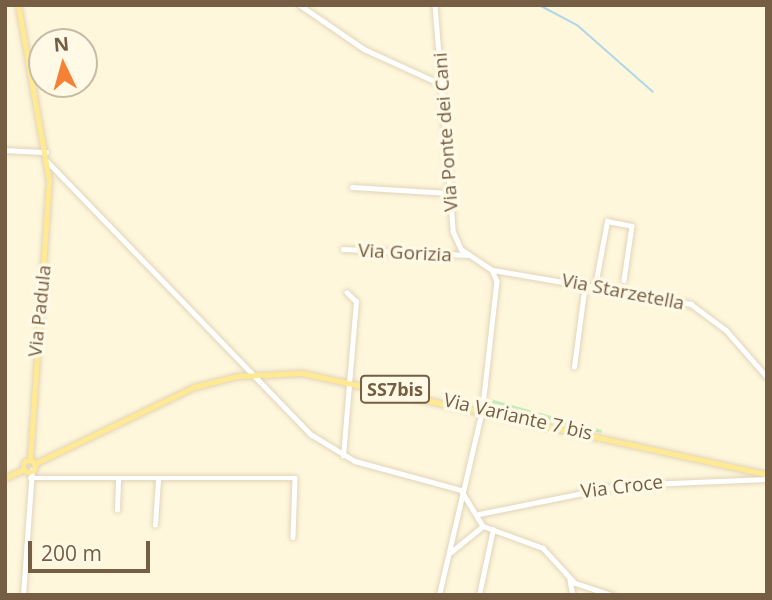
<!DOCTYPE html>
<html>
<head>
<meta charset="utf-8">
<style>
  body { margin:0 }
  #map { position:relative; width:772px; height:600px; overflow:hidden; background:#fef7dc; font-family:"Open Sans",sans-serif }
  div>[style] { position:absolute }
  .green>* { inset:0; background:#c6ecbb }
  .stream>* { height:2px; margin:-1px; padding:0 1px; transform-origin:1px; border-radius:1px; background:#b0d7e9 }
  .roads { filter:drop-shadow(0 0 2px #e2d4b8) drop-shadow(0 0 2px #e2d4b8) }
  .minor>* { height:4.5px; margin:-2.25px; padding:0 2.25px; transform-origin:2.25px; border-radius:2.25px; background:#fff }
  .major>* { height:5px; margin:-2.5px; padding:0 2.5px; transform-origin:2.5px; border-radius:2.5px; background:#ffea93 }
  .major>.ring { margin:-2.5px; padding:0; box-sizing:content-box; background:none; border:5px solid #ffea93; border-radius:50% }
  span { translate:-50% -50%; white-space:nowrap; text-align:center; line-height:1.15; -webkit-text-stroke:7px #fff9e5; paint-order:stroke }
  .shield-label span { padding:2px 5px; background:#fff9e5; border:2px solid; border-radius:5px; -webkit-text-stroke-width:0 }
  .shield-label { font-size:18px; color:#755e44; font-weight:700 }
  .street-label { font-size:19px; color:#755e44 }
  .frame { position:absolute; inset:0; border:7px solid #755e44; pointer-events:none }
  .north { position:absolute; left:28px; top:28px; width:70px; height:70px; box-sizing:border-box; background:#fff9e5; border:2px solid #c8bba5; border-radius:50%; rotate:355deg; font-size:19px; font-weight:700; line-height:28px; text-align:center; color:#755e44 }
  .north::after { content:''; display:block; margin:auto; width:24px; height:32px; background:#f48136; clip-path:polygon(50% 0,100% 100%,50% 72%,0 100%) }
  .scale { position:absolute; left:28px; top:541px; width:122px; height:32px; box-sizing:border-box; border:4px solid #755e44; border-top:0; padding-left:9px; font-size:21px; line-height:24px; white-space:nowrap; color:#755e44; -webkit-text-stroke:5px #fff9e5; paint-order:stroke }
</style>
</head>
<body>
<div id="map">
  <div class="green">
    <i style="clip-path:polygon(490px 399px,602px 430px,601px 433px,489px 406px)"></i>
  </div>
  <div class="stream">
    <i style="left:539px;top:5px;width:43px;rotate:27.8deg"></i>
    <i style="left:577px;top:25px;width:101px;rotate:41.4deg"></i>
  </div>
  <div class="roads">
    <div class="minor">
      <i style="left:300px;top:5px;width:78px;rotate:34.5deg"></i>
      <i style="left:364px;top:49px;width:87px;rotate:24.5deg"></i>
      <i style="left:435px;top:5px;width:227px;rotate:85.4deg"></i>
      <i style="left:453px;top:231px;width:20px;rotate:66deg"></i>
      <i style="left:461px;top:249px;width:37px;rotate:34deg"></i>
      <i style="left:492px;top:270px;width:12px;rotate:66deg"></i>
      <i style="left:497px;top:281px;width:126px;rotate:96.4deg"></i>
      <i style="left:5px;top:150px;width:41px;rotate:2.8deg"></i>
      <i style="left:47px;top:161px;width:381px;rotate:46deg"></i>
      <i style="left:312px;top:435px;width:50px;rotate:31.2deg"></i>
      <i style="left:355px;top:461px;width:110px;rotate:15.3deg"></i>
      <i style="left:461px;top:490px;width:42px;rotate:58.6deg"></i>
      <i style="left:483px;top:526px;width:64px;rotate:20.1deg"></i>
      <i style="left:543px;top:548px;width:47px;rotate:47.6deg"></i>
      <i style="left:575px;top:583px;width:40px;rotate:18deg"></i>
      <i style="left:352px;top:187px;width:96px;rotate:3.6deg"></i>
      <i style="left:343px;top:249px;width:124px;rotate:2.8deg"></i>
      <i style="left:493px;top:270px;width:201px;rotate:9.7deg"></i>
      <i style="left:691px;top:304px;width:44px;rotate:36.6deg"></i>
      <i style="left:726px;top:330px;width:62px;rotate:48.9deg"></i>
      <i style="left:595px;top:286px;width:66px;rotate:-79.5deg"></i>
      <i style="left:607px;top:221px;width:25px;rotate:11deg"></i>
      <i style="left:632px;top:226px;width:55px;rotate:98.4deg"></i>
      <i style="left:574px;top:367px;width:84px;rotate:-82.5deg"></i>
      <i style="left:343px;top:456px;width:155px;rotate:-85.2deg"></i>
      <i style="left:356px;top:302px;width:13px;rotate:-135deg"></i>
      <i style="left:30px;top:478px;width:265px"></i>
      <i style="left:295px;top:478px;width:59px;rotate:91.9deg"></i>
      <i style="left:117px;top:510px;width:30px;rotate:-88deg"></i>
      <i style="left:479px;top:514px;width:147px;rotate:-11.4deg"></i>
      <i style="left:623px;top:485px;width:144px;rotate:-2.4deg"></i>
      <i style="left:155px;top:525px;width:45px;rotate:-86.2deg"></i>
      <i style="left:451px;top:552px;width:41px;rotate:-39.1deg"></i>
      <i style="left:570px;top:580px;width:15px;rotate:79deg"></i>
      <i style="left:23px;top:595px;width:125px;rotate:-85.9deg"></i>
      <i style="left:439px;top:595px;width:186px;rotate:-76.9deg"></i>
      <i style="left:479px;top:595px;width:67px;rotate:-78deg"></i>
    </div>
    <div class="major">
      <i style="left:18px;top:5px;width:178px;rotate:80deg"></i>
      <i style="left:49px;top:180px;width:281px;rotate:93.9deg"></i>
      <i class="ring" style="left:23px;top:460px;width:7px;height:7px"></i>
      <i style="left:34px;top:464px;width:178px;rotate:-25.7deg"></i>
      <i style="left:194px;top:387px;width:44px;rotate:-14.3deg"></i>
      <i style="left:237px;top:376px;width:65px;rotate:-2.6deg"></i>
      <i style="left:302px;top:373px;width:476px;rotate:12.3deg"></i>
      <i style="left:5px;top:478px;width:21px;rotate:-25deg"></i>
    </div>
  </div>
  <div class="shield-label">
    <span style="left:395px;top:389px">SS7bis</span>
  </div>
  <div class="street-label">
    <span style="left:446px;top:132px;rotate:-94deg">Via Ponte dei Cani</span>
    <span style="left:405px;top:253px;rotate:3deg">Via Gorizia</span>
    <span style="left:623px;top:292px;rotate:11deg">Via Starzetella</span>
    <span style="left:40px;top:311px;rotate:-84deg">Via Padula</span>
    <span style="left:518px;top:417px;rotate:13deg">Via Variante 7 bis</span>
    <span style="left:622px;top:487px;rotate:-7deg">Via Croce</span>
  </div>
  <div class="frame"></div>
  <div class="north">N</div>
  <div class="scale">200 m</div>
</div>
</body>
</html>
